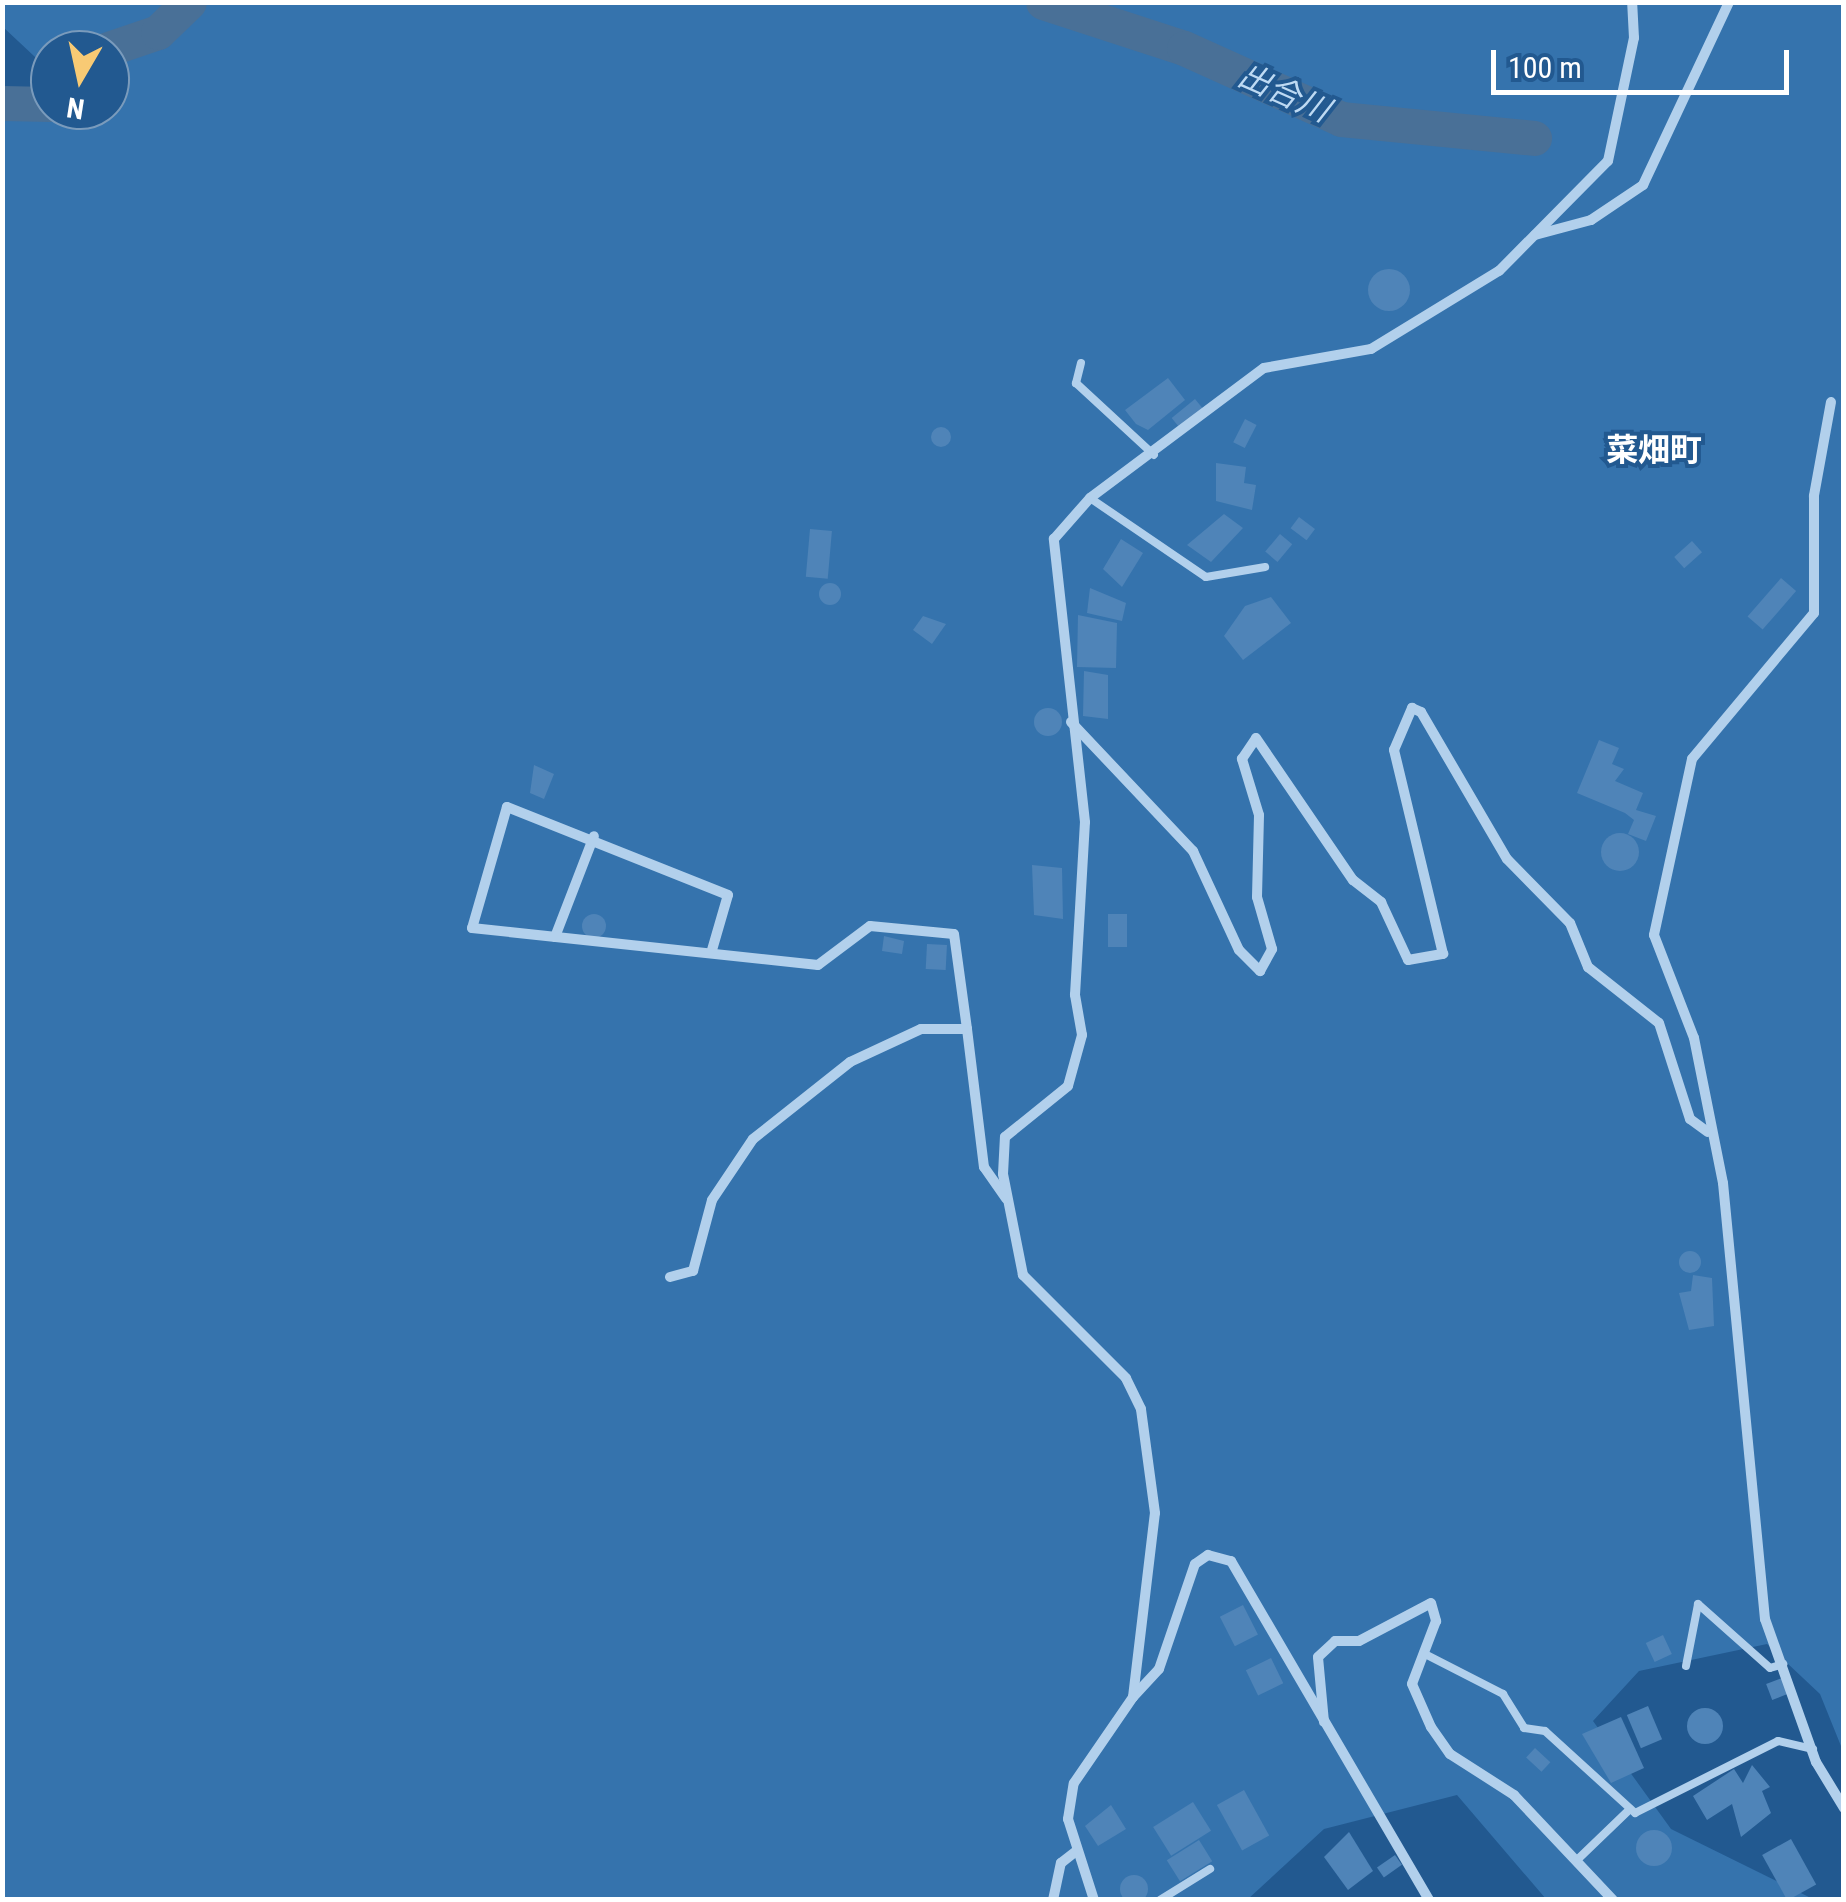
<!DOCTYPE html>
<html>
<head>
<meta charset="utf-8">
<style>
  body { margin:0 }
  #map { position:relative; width:1846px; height:1902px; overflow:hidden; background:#225990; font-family:"Roboto Condensed","Noto Sans JP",sans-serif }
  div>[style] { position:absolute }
  .green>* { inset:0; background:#3573ad }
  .river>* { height:35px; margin:-17.5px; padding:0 17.5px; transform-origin:17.5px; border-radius:17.5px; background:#497097 }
  .building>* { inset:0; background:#4f84b8; transform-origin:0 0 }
  .round { border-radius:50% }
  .service>* { height:8px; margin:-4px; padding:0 4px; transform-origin:4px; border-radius:4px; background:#b2d0ec }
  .minor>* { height:10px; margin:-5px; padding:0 5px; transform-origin:5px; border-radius:5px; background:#b2d0ec }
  span { translate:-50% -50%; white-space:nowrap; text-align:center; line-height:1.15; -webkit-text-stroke:8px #225990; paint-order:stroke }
  .water-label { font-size:32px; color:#bedaf3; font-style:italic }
  .neighbourhood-label { font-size:32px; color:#fff; font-weight:700 }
  .frame { position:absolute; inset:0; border:5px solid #fff; pointer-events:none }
  .north { position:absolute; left:30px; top:30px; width:100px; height:100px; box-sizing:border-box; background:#225990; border:2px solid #7a9bbc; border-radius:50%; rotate:189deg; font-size:28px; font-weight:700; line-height:40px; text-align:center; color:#fff }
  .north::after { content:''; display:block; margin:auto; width:35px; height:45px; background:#f8ca74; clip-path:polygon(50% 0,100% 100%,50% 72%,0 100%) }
  .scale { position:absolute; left:1491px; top:50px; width:298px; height:45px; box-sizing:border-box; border:5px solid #fff; border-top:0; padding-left:12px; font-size:30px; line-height:35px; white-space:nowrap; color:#fff; -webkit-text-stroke:8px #225990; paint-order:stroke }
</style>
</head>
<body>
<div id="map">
  <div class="green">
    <i style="clip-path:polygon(3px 3px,1843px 3px,1843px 1751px,1820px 1694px,1767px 1644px,1639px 1671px,1593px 1721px,1671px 1829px,1813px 1899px,1546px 1899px,1457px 1795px,1324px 1829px,1248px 1899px,3px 1899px,2px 119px,110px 110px,110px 50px,50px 50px,50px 71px,3px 27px)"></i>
  </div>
  <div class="river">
    <i style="left:1043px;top:2px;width:148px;rotate:18.1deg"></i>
    <i style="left:1184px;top:48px;width:172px;rotate:24.3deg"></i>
    <i style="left:1341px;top:119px;width:194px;rotate:5.6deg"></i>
    <i style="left:105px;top:50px;width:56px;rotate:-18.8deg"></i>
    <i style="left:158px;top:32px;width:43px;rotate:-44.1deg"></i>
    <i style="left:2px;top:103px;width:48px;rotate:1.2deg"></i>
  </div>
  <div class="building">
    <i class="round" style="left:1368px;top:269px;width:42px;height:42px"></i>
    <i style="clip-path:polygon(1168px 378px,1185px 400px,1148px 430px,1136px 424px,1125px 410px)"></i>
    <i style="left:1195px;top:399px;width:13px;height:30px;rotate:51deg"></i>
    <i style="left:1245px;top:419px;width:13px;height:26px;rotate:27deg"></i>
    <i class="round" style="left:931px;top:427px;width:20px;height:20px"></i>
    <i style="clip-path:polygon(1216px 463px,1246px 467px,1244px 483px,1256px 485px,1252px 510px,1216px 501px)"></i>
    <i style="clip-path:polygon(1224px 514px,1243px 528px,1211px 562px,1187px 545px)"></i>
    <i style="left:1299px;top:517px;width:20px;height:14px;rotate:37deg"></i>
    <i style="left:810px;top:529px;width:22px;height:48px;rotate:5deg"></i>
    <i style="left:1280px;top:534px;width:16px;height:23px;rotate:40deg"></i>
    <i style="clip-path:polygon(1121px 539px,1143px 553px,1122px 587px,1103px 569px)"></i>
    <i style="left:1692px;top:541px;width:15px;height:24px;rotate:48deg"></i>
    <i style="left:1781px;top:578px;width:20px;height:51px;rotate:41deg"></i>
    <i class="round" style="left:819px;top:583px;width:22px;height:22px"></i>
    <i style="clip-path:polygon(1090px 588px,1126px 603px,1122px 621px,1087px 613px)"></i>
    <i style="clip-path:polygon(1271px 597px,1291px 623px,1243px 660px,1224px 636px,1245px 606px)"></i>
    <i style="clip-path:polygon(1078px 615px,1117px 623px,1116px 668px,1077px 667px)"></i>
    <i style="clip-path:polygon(923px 616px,946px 624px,932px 644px,913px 630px)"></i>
    <i style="clip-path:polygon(1084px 671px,1108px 675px,1108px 719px,1083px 716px)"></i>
    <i class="round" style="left:1034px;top:708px;width:28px;height:28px"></i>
    <i style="clip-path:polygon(1599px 740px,1619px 748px,1612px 764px,1624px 769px,1615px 781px,1643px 793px,1636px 810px,1656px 816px,1646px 841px,1628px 834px,1634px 820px,1625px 813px,1577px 793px)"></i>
    <i style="clip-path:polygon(534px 765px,554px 774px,544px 799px,530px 793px)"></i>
    <i class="round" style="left:1601px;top:833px;width:38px;height:38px"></i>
    <i style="clip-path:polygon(1032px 865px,1062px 868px,1063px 919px,1034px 915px)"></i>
    <i style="left:1108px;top:914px;width:19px;height:33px"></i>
    <i class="round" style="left:582px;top:914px;width:24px;height:24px"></i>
    <i style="clip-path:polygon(884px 936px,904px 941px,902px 954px,882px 951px)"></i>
    <i style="left:927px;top:944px;width:20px;height:25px;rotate:3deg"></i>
    <i class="round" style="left:1679px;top:1251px;width:22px;height:22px"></i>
    <i style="clip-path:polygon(1693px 1275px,1712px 1278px,1714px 1326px,1689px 1330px,1679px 1293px,1691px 1291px)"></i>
    <i style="left:1243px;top:1605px;width:33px;height:26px;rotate:63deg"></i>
    <i style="left:1663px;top:1635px;width:21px;height:19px;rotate:65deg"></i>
    <i style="left:1271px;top:1658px;width:28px;height:28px;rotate:64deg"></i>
    <i style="left:1782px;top:1678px;width:17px;height:17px;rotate:69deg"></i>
    <i style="left:1648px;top:1706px;width:36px;height:23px;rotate:67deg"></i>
    <i class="round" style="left:1687px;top:1708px;width:36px;height:36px"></i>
    <i style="clip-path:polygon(1621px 1717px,1644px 1768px,1611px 1783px,1582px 1734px)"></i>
    <i style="left:1535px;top:1748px;width:21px;height:13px;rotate:43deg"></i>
    <i style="clip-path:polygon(1752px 1765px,1770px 1787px,1762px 1791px,1771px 1813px,1741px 1837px,1732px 1804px,1707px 1820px,1693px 1796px,1734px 1769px,1743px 1783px)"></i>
    <i style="left:1244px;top:1790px;width:52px;height:31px;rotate:61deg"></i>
    <i style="left:1193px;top:1802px;width:34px;height:47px;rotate:58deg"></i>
    <i style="clip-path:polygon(1111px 1805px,1126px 1829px,1098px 1846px,1085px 1826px)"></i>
    <i class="round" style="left:1636px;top:1830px;width:36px;height:36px"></i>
    <i style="clip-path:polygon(1349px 1832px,1373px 1871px,1348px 1890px,1324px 1857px)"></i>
    <i style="left:1791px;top:1839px;width:52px;height:33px;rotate:61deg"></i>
    <i style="left:1199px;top:1840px;width:25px;height:38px;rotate:58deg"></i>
    <i style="left:1395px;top:1855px;width:12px;height:22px;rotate:55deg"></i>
    <i class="round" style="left:1120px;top:1875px;width:28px;height:28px"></i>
  </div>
  <div class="service">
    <i style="left:1081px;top:363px;width:21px;rotate:104deg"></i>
    <i style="left:1076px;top:383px;width:106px;rotate:42.7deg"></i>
    <i style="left:1090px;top:498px;width:140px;rotate:34.3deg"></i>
    <i style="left:1206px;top:577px;width:60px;rotate:-9.6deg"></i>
    <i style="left:1423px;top:1653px;width:90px;rotate:27.1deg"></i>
    <i style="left:1503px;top:1694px;width:40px;rotate:58deg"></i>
    <i style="left:1524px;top:1728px;width:21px;rotate:8deg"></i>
    <i style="left:1545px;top:1731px;width:122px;rotate:42.3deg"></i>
    <i style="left:1635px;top:1813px;width:160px;rotate:-26.7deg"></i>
    <i style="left:1778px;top:1741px;width:36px;rotate:13deg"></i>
    <i style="left:1686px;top:1666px;width:63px;rotate:-79deg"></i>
    <i style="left:1698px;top:1604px;width:96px;rotate:41.6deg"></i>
    <i style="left:1770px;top:1668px;width:14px;rotate:-17deg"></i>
    <i style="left:1576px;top:1861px;width:75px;rotate:-43.9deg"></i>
    <i style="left:1160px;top:1900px;width:59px;rotate:-31.8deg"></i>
  </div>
  <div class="minor">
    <i style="left:1535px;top:235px;width:58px;rotate:-15deg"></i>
    <i style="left:1591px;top:220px;width:63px;rotate:-33.9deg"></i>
    <i style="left:1643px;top:185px;width:202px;rotate:-64.8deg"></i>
    <i style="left:1831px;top:402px;width:96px;rotate:100.3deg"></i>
    <i style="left:1814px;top:496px;width:117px;rotate:90deg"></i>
    <i style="left:1814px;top:613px;width:190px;rotate:129.9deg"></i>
    <i style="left:1692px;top:759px;width:180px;rotate:102.2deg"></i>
    <i style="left:1654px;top:935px;width:110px;rotate:68.8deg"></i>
    <i style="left:1694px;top:1038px;width:148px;rotate:78.7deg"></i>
    <i style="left:1723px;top:1183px;width:438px;rotate:84.5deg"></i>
    <i style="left:1765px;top:1619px;width:152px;rotate:70.4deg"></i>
    <i style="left:1816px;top:1762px;width:54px;rotate:58.7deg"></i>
    <i style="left:1071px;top:722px;width:178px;rotate:46.6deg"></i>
    <i style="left:1193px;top:851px;width:109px;rotate:65.1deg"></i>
    <i style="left:1239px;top:950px;width:30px;rotate:45deg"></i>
    <i style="left:1260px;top:971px;width:25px;rotate:-61deg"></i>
    <i style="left:1272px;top:949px;width:54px;rotate:-106.1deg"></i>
    <i style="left:1257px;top:897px;width:82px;rotate:-88.6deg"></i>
    <i style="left:1259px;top:815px;width:59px;rotate:-106.9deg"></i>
    <i style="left:1242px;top:759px;width:25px;rotate:-56deg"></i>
    <i style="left:1256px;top:738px;width:172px;rotate:55.7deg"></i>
    <i style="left:1353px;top:880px;width:36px;rotate:38deg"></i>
    <i style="left:1381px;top:902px;width:64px;rotate:65deg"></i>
    <i style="left:1408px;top:960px;width:36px;rotate:-10deg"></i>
    <i style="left:1443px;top:954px;width:210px;rotate:-103.5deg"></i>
    <i style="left:1394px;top:750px;width:46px;rotate:-66.8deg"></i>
    <i style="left:1412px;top:708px;width:10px;rotate:24deg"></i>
    <i style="left:1421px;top:712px;width:170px;rotate:59.7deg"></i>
    <i style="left:1507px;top:859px;width:90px;rotate:45.5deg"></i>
    <i style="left:1570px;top:923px;width:48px;rotate:67.8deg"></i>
    <i style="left:1588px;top:967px;width:90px;rotate:38.3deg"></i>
    <i style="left:1659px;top:1023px;width:101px;rotate:72.1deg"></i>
    <i style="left:1690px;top:1119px;width:22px;rotate:36deg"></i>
    <i style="left:555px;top:937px;width:108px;rotate:-68.9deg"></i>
    <i style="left:712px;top:950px;width:57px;rotate:-73.8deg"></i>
    <i style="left:728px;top:895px;width:238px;rotate:-158.3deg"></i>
    <i style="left:507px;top:807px;width:126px;rotate:106.1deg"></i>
    <i style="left:472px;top:928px;width:348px;rotate:6.1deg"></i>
    <i style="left:818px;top:965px;width:65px;rotate:-36.9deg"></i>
    <i style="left:870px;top:926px;width:84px;rotate:5.4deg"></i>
    <i style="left:954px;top:934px;width:96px;rotate:82.2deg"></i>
    <i style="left:670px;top:1277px;width:24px;rotate:-15deg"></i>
    <i style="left:693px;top:1271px;width:73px;rotate:-75deg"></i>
    <i style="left:712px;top:1200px;width:73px;rotate:-56.1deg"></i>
    <i style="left:753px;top:1139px;width:124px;rotate:-38.4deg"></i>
    <i style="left:850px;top:1062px;width:78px;rotate:-24.9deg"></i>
    <i style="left:921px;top:1029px;width:46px"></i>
    <i style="left:967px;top:1029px;width:139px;rotate:83deg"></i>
    <i style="left:984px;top:1167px;width:39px;rotate:55deg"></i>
    <i style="left:1133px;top:1697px;width:38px;rotate:-47deg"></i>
    <i style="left:1159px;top:1669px;width:111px;rotate:-71.1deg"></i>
    <i style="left:1195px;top:1564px;width:16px;rotate:-35deg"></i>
    <i style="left:1208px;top:1555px;width:24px;rotate:15deg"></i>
    <i style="left:1231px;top:1561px;width:393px;rotate:59.7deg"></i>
    <i style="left:1324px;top:1722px;width:65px;rotate:-95.3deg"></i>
    <i style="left:1318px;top:1657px;width:23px;rotate:-43deg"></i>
    <i style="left:1335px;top:1641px;width:24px"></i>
    <i style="left:1359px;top:1641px;width:81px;rotate:-27.8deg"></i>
    <i style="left:1431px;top:1603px;width:19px;rotate:74deg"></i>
    <i style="left:1436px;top:1621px;width:67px;rotate:110.9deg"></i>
    <i style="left:1412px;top:1684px;width:47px;rotate:66.2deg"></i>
    <i style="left:1431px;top:1727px;width:33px;rotate:55deg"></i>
    <i style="left:1450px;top:1754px;width:76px;rotate:32.6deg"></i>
    <i style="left:1514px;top:1795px;width:144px;rotate:46.7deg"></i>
    <i style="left:1053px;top:1900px;width:38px;rotate:-78deg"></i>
    <i style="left:1061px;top:1863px;width:18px;rotate:-38deg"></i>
    <i style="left:1094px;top:1900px;width:85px;rotate:-107.8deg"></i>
    <i style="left:1068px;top:1819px;width:36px;rotate:-81deg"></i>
    <i style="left:1074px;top:1783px;width:104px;rotate:-55.5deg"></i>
    <i style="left:1133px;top:1697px;width:185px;rotate:-83.2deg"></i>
    <i style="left:1155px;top:1513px;width:105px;rotate:-97.7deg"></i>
    <i style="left:1141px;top:1409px;width:34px;rotate:-116deg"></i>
    <i style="left:1126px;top:1378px;width:146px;rotate:-135deg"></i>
    <i style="left:1023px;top:1275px;width:103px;rotate:-101.2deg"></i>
    <i style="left:1003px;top:1174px;width:37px;rotate:-87deg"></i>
    <i style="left:1005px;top:1137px;width:81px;rotate:-39deg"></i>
    <i style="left:1068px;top:1086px;width:53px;rotate:-74.6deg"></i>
    <i style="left:1082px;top:1035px;width:41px;rotate:-99.9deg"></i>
    <i style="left:1075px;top:995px;width:173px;rotate:-86.7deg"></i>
    <i style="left:1085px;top:822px;width:285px;rotate:-96.3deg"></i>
    <i style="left:1054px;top:539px;width:55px;rotate:-48.7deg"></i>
    <i style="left:1090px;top:498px;width:217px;rotate:-36.8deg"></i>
    <i style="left:1264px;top:368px;width:109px;rotate:-10.1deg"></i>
    <i style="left:1371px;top:349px;width:150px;rotate:-31.4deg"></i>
    <i style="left:1499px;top:271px;width:155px;rotate:-45.3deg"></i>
    <i style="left:1608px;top:161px;width:126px;rotate:-78.1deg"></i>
    <i style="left:1634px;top:38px;width:36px;rotate:-93deg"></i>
  </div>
  <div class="water-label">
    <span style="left:1284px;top:93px;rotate:24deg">出合川</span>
  </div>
  <div class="neighbourhood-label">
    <span style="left:1654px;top:450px">菜畑町</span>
  </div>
  <div class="frame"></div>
  <div class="north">N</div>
  <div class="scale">100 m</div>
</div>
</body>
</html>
